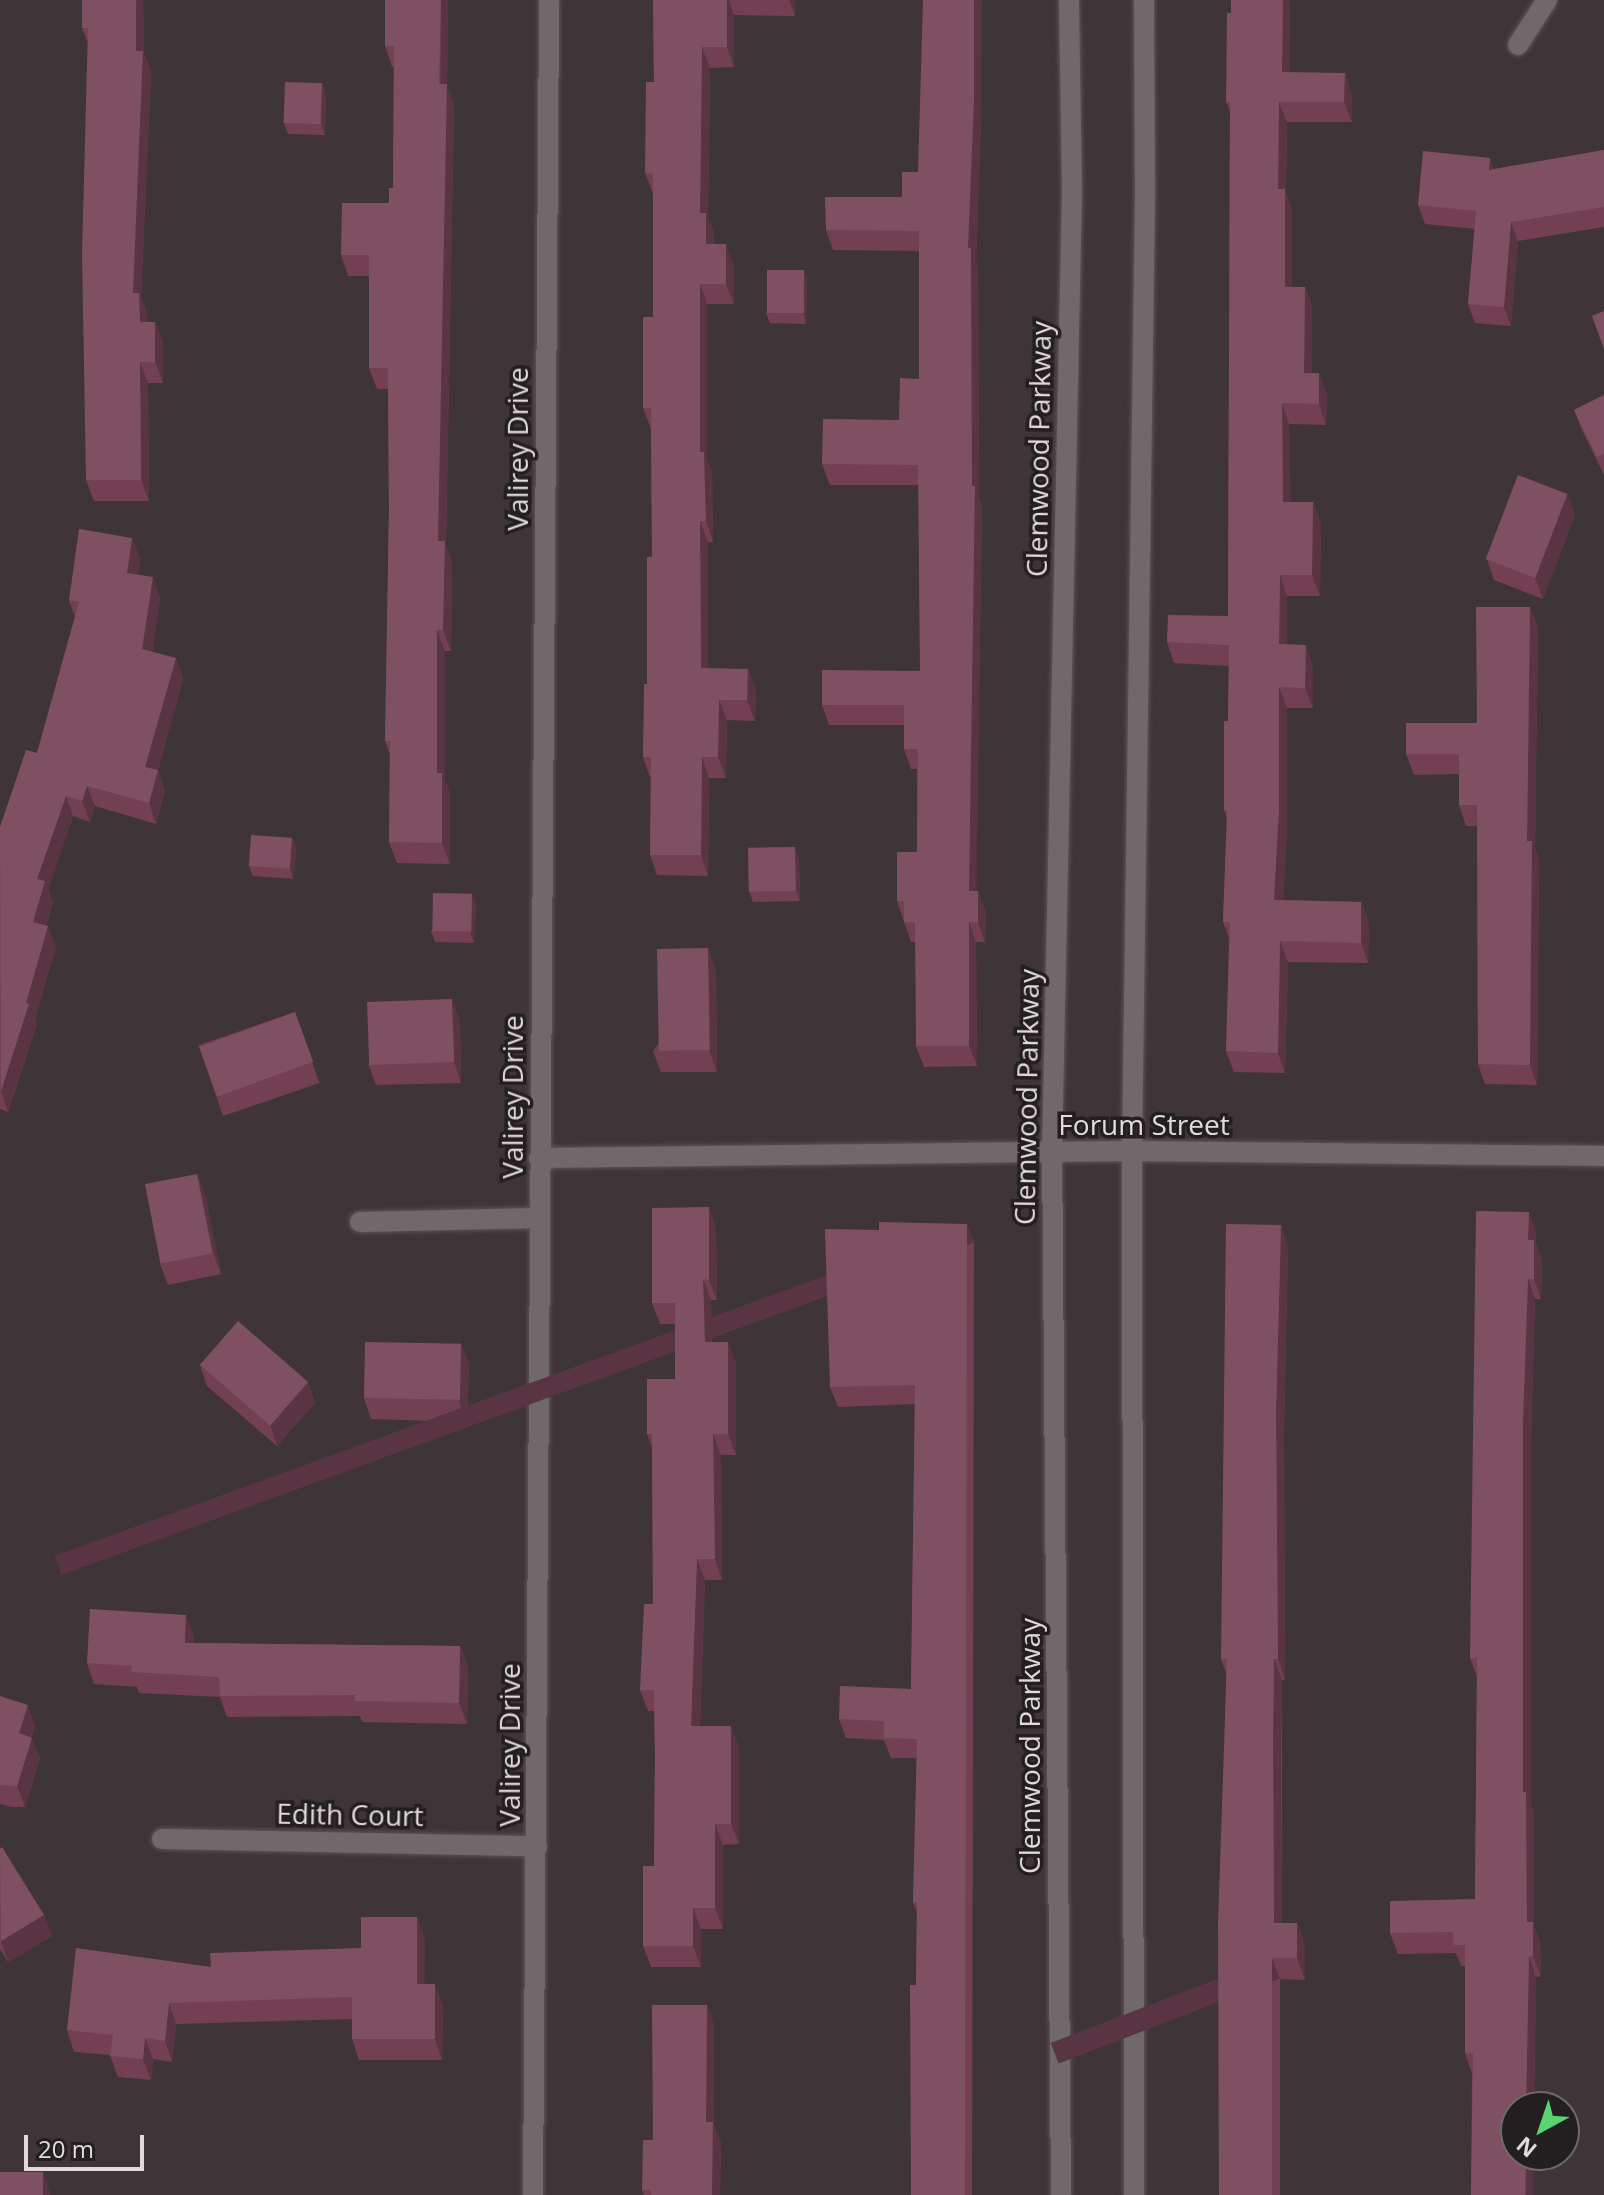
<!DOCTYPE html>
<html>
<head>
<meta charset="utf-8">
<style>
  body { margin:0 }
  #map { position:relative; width:1604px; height:2195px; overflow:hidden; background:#3f3538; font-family:"Open Sans",sans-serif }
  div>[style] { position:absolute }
  .roads { filter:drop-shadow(0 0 2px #5c5356) drop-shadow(0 0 2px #5c5356) }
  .minor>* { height:20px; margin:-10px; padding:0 10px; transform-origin:10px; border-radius:10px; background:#6f696b }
  .wall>* { inset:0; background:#724052; transform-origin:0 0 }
  .shaded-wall>* { inset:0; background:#593442; transform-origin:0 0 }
  .building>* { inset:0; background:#7e5061; transform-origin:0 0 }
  span { translate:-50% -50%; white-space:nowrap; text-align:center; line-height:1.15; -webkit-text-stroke:7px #231e1f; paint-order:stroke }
  .street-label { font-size:28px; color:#e1dadc }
  .north { position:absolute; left:1500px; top:2091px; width:80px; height:80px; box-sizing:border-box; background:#231e1f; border:2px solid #6f696b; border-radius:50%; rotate:220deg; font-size:22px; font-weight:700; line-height:32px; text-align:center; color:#e1dadc }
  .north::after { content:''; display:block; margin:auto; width:28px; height:36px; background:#58d570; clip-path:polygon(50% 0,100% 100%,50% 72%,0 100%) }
  .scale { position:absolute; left:24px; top:2135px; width:120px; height:36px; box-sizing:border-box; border:4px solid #e1dadc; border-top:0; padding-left:10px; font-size:24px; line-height:28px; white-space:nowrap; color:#e1dadc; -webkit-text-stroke:6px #231e1f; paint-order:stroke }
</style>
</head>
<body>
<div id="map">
  <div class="roads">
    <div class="minor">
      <i style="left:1518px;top:45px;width:54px;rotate:-57.2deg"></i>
      <i style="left:539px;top:1158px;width:593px;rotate:-0.68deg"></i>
      <i style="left:1132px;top:1151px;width:472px;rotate:0.6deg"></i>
      <i style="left:360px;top:1222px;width:179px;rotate:-1.3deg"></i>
      <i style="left:162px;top:1839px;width:375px;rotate:1.1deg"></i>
      <i style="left:533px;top:2195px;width:2195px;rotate:-89.58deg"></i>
      <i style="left:1061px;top:2195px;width:1042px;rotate:-90.49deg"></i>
      <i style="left:1052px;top:1153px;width:961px;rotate:-88.81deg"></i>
      <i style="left:1072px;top:192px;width:192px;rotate:-90.9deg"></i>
      <i style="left:1134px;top:2195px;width:1044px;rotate:-90.11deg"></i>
      <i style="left:1132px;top:1151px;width:957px;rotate:-89.22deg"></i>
      <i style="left:1145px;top:194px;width:194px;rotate:-90.3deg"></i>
    </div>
  </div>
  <div class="wall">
    <i style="clip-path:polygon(82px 0,143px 0,144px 53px,151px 72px,141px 297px,147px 314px,147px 322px,155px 322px,163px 343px,163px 383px,148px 383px,149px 501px,94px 501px,86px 480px,88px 43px,82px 28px)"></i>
    <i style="clip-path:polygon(385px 0,448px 0,447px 87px,454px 105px,446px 546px,452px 562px,451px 651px,445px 651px,445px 780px,450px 794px,450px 864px,397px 863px,389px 842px,390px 755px,385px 741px,389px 510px,388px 389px,377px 389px,369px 368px,369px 276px,348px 276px,341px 255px,389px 203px,393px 188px,394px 67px,392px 67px,385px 46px)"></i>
    <i style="clip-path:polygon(653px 0,795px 0,795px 16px,734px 15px,734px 67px,710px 68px,708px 217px,714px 233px,714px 244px,734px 265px,734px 304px,707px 304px,707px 460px,712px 472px,713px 542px,708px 542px,708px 668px,756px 690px,755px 721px,727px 720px,726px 778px,709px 778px,708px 876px,657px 875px,650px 855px,651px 777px,650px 777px,643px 757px,647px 684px,652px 557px,651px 429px,643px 408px,653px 317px,653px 194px,645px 173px,654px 82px)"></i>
    <i style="clip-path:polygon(1290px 0,1289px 72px,1352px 94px,1352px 122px,1287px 122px,1286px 193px,1292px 210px,1292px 287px,1305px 287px,1312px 308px,1312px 373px,1319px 373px,1327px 394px,1326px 425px,1289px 424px,1290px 502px,1313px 502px,1321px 523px,1320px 596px,1287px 596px,1287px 644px,1313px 666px,1313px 708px,1287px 708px,1287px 831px,1283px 900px,1361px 902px,1369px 923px,1368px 963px,1288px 962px,1285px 1073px,1234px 1072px,1226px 1051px,1229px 938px,1223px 922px,1227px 819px,1224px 810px,1228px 721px,1229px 666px,1174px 663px,1167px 642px,1228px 616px,1230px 111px,1226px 102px,1231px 13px)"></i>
    <i style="clip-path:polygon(322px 83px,326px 94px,325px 135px,288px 134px,284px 123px)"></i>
    <i style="clip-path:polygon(981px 120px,976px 261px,978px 269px,979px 497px,982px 506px,976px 891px,986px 911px,985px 942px,976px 942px,977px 1066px,924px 1067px,916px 1046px,916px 942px,911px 942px,897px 901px,917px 852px,917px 769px,911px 769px,904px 749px,904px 725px,829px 725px,822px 705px,920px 671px,919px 485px,830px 485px,822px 464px,899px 420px,919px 379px,919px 251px,833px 250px,826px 230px,902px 197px,918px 172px)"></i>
    <i style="clip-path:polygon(1604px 150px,1604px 227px,1518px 241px,1511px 326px,1475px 323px,1468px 304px,1475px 229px,1425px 224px,1418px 205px,1494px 169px)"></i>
    <i style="clip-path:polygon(804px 270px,807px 281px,806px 324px,770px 323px,766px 313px)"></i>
    <i style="clip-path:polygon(1604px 395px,1604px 475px,1581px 428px,1574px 410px)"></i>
    <i style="clip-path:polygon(1567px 494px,1575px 515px,1543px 599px,1494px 580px,1487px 559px)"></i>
    <i style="clip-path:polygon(132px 538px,140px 559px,138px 574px,160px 598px,152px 652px,176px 658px,183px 679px,158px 770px,165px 791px,156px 824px,95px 806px,90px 822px,73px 816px,48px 890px,53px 902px,46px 926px,56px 947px,35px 1019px,37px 1024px,8px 1112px,0 1109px,0 827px,37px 753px,75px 617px,69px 600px)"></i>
    <i style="clip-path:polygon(1530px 607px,1538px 627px,1535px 848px,1539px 861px,1537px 1085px,1485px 1084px,1478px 1064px,1477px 826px,1466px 826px,1459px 805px,1459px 774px,1414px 775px,1406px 754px,1477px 723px)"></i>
    <i style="clip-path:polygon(292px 838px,296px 849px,293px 879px,253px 876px,249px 866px)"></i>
    <i style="clip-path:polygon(799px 858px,800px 901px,753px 902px,749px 891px)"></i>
    <i style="clip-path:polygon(472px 894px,476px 905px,474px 943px,435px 942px,431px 931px)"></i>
    <i style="clip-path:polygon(716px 969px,717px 1072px,661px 1072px,653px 1051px)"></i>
    <i style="left:295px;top:1012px;width:75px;height:102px;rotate:71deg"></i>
    <i style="clip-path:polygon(460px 1020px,461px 1083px,376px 1085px,368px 1064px)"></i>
    <i style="clip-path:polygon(197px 1174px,205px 1195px,221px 1274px,168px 1285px,160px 1264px)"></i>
    <i style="clip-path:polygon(1529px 1212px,1536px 1232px,1536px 1244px,1542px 1260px,1541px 1299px,1535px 1299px,1531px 1442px,1531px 1805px,1534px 1813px,1534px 1926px,1540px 1942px,1541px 1976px,1536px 1977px,1534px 2107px,1516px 2107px,1533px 2155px,1533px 2195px,1471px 2195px,1472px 2073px,1465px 2053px,1465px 1966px,1461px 1966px,1456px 1953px,1398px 1954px,1390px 1933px,1475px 1899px,1477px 1677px,1470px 1658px)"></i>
    <i style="clip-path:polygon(967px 1224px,974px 1243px,972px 2195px,911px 2195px,916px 1985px,917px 1912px,913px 1902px,917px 1758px,891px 1758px,884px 1740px,846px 1738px,839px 1719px,911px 1689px,915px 1404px,838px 1407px,830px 1387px,879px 1230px)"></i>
    <i style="clip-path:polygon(1281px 1225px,1288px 1246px,1284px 1433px,1285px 1680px,1282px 1680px,1282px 1923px,1297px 1923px,1305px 1944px,1305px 1980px,1280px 1979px,1280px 2195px,1219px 2195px,1226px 1673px,1221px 1659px)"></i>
    <i style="clip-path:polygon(716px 1228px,717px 1300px,711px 1300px,712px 1342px,736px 1363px,736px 1455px,721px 1455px,722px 1580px,705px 1580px,700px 1726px,739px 1747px,739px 1844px,723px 1845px,723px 1929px,701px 1929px,701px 1967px,651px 1967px,643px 1946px,654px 1866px,655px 1755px,654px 1711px,648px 1711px,640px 1690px,653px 1604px,652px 1447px,647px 1434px,675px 1379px,675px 1324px,660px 1324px,652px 1303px)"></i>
    <i style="clip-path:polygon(461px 1343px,469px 1364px,467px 1422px,371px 1419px,364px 1398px)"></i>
    <i style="clip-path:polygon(200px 1365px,308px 1382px,315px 1403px,277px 1446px,207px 1386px)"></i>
    <i style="clip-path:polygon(194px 1636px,193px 1643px,460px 1646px,468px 1667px,467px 1724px,362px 1722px,360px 1716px,227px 1717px,220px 1697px,139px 1693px,137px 1687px,94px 1684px,87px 1663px)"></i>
    <i style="clip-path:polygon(0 1696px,35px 1726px,31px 1738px,40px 1759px,25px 1807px,12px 1807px,0 1804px)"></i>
    <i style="clip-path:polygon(0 1849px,44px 1915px,52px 1936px,8px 1962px,0 1949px)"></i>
    <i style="clip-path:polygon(425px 1938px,424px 1984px,443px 2005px,442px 2060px,359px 2060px,352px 2039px,352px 2019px,176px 2024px,172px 2062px,153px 2059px,151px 2080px,118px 2077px,110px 2055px,74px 2052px,67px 2030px,211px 1967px,361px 1948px)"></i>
    <i style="clip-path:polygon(707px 2005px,714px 2026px,714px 2125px,721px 2143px,720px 2195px,644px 2195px,642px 2190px,653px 2140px)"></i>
  </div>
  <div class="shaded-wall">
    <i style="clip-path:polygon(136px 0,143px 0,144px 53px,151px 72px,141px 297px,147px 314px,148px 343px,140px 322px,133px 293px,136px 51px)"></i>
    <i style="clip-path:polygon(441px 0,448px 0,447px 87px,454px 105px,446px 546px,452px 562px,451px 651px,443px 630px,438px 541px)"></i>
    <i style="clip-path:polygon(727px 0,729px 0,734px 15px,734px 67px,727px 47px)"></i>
    <i style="clip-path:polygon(789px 0,795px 0,795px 16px)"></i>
    <i style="clip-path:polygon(974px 0,982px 0,981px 120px,976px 261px,978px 269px,979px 497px,982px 506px,976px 911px,969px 891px,972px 486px,968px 248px)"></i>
    <i style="clip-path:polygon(1283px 0,1290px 0,1289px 93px,1282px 72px)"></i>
    <i style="clip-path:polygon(702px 47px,710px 68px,708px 217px,714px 233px,713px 264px,706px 244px,700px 213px)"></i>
    <i style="clip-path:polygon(1345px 73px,1352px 94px,1352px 122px,1344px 102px)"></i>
    <i style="clip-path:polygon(322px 83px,326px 94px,325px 135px,321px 124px)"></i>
    <i style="clip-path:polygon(1279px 102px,1287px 122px,1286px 193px,1292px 210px,1292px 308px,1285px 287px,1278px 189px)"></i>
    <i style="clip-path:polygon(1490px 158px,1497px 177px,1489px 170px)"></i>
    <i style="clip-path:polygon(1511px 222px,1518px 241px,1511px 326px,1504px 307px)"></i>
    <i style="clip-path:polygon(726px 244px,734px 265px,734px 304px,726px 284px)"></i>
    <i style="clip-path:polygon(804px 270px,807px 281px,806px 324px,803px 313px)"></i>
    <i style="clip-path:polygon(700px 284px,707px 304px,707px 460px,712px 472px,713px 542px,706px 521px,700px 452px)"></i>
    <i style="clip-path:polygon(1305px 287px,1312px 308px,1312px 394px,1304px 373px)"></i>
    <i style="clip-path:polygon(155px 322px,163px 343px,163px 383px,155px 362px)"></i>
    <i style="clip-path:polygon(140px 362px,148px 383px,149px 501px,141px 480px)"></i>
    <i style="clip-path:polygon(1319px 373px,1327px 394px,1326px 425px,1319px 404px)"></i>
    <i style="clip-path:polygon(1282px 403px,1289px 424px,1291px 523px,1283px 502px)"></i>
    <i style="clip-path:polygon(1567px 494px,1575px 515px,1543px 599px,1535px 578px)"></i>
    <i style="clip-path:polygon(1313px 502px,1321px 523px,1320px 596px,1312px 575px)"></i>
    <i style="clip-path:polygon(700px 521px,708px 542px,708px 688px,701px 668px)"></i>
    <i style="clip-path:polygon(132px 538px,140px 559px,135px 593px,127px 573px)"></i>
    <i style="clip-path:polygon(1280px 575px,1287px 596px,1287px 665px,1279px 644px)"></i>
    <i style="clip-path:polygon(153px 577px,160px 598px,150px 670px,142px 649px)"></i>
    <i style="clip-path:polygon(1530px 607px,1538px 627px,1535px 848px,1539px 861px,1537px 1085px,1530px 1065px,1527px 841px)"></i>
    <i style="clip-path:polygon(437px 630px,445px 651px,445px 780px,450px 794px,450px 864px,442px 843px,437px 773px)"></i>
    <i style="clip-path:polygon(1306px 645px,1313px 666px,1313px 708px,1305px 688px)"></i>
    <i style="clip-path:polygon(176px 658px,183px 679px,153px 788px,145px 767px)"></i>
    <i style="clip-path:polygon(748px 669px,756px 690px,755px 721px,747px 700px)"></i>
    <i style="clip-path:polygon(1279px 687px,1287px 708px,1287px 831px,1282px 920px,1274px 900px)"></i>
    <i style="clip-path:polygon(719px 700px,727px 720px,726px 778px,718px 757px)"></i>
    <i style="clip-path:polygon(702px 757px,709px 778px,708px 876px,701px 855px)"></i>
    <i style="clip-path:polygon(158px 770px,165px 791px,156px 824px,149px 803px)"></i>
    <i style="clip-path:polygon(87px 786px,95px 806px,90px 822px,82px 801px)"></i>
    <i style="clip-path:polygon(66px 796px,73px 816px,48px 890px,53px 902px,41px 942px,33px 922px,37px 879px)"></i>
    <i style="clip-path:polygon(292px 838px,296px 849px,293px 879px,290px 869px)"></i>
    <i style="clip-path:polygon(795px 847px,799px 858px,800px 901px,796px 891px)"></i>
    <i style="clip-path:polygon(978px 891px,986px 911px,985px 942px,978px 922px)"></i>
    <i style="clip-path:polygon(472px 894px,476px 905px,474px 943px,470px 933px)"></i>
    <i style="clip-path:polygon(1361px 902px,1369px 923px,1368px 963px,1361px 943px)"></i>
    <i style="clip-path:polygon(969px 922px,976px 942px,977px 1066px,969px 1046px)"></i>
    <i style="clip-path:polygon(48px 926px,56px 947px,35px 1019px,37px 1024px,8px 1112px,1px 1091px)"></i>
    <i style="clip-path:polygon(1280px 941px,1288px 962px,1285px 1073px,1278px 1053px)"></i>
    <i style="clip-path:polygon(708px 948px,716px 969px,717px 1072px,709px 1050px)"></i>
    <i style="clip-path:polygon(452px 999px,460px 1020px,461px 1083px,454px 1062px)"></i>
    <i style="clip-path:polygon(197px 1174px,205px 1195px,221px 1274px,213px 1253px)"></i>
    <i style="clip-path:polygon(709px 1207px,716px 1228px,717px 1300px,709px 1280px)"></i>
    <i style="clip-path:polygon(1529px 1212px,1536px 1232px,1536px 1244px,1542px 1260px,1541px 1299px,1534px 1279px,1528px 1240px)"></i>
    <i style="left:967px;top:1224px;width:20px;height:971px;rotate:70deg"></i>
    <i style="clip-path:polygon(1281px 1225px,1288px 1246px,1284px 1433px,1285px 1680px,1278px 1659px,1276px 1412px)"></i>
    <i style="clip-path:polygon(703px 1279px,711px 1300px,712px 1363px,705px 1342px)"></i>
    <i style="clip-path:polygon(1528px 1279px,1535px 1299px,1531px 1442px,1531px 1805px,1534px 1813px,1534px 1926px,1540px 1942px,1541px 1976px,1533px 1956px,1527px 1922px,1523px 1792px,1523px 1421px)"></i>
    <i style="clip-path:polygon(728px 1342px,736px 1363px,736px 1455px,728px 1434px)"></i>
    <i style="clip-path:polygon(461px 1343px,469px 1364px,467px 1422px,459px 1401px)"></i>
    <i style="clip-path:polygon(308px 1382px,315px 1403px,277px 1446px,270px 1425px)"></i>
    <i style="clip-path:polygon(713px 1434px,721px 1455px,722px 1580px,715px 1559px)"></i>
    <i style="clip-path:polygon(697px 1559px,705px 1580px,699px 1747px,691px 1726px)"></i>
    <i style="clip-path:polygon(186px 1615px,194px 1636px,192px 1664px,185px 1643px)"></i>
    <i style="clip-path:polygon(460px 1646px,468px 1667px,467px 1724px,459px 1703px)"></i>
    <i style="clip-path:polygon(1274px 1659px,1282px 1680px,1281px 1759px,1282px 1944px,1274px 1923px,1273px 1738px)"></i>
    <i style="clip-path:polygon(28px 1705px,35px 1726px,26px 1754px,19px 1733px)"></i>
    <i style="clip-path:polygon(731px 1726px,739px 1747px,739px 1844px,731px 1824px)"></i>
    <i style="clip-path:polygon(32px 1738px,40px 1759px,25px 1807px,17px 1786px)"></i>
    <i style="clip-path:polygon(715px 1824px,723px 1845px,723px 1929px,715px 1908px)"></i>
    <i style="clip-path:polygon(693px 1908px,701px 1929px,701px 1967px,693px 1946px)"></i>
    <i style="clip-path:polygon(44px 1915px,52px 1936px,8px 1962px,1px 1941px)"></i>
    <i style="clip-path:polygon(417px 1917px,425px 1938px,424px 2005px,417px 1984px)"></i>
    <i style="clip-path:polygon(1297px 1923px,1305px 1944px,1305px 1980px,1297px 1958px)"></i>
    <i style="clip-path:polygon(1529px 1956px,1536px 1977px,1534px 2107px,1526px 2107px)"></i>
    <i style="left:1272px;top:1958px;width:22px;height:237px;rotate:69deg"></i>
    <i style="clip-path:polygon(435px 1984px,443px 2005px,442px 2060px,435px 2039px)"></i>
    <i style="clip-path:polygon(169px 2003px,176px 2024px,172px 2062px,165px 2041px)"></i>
    <i style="clip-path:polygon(707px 2005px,714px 2026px,714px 2125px,721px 2143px,720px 2195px,712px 2195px,706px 2122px)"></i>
    <i style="clip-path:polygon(145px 2038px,153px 2059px,151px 2080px,143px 2059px)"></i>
    <i style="left:1526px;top:2155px;width:7px;height:40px"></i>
    <i style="clip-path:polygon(43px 2172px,50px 2193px,50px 2195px,43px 2195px)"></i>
  </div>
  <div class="building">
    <i style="clip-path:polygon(82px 0,136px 0,136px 51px,143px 51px,133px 293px,139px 293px,140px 322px,155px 322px,155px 362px,140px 362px,141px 480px,86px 480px,82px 253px,88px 28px,82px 28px)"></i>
    <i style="clip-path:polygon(385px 0,441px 0,439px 84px,447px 84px,438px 541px,445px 541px,443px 630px,437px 630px,437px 773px,442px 773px,442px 843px,389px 842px,390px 741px,385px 741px,389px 510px,388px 368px,369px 368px,369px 255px,341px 255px,342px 203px,389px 203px,389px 188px,393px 188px,394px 46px,385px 46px)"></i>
    <i style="clip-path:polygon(653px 0,727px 0,727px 47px,702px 47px,700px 213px,706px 213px,706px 244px,726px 244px,726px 284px,700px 284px,700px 452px,704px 452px,706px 521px,700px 521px,701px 668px,748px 669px,747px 700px,719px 700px,718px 757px,702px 757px,701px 855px,650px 855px,651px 757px,643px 757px,644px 684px,647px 684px,647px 557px,652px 557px,651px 408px,643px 408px,643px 317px,653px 317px,653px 174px,645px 173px,646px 82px,654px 82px)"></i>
    <i style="clip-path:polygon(923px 0,974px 0,974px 100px,968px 248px,971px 248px,972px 486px,975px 486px,969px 891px,978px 891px,978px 922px,969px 922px,969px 1046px,916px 1046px,915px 922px,904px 922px,904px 901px,897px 901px,897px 852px,917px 852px,918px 749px,904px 749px,904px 705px,822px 705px,822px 670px,920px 671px,918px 465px,822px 464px,823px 419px,899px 420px,900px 378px,919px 379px,919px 231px,826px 230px,825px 197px,902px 197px,902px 172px,918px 172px)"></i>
    <i style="clip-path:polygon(1231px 0,1283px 0,1282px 72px,1345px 73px,1344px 102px,1279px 102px,1278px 189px,1285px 189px,1285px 287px,1305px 287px,1304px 373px,1319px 373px,1319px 404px,1282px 403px,1283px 502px,1313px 502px,1312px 575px,1280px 575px,1279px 644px,1306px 645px,1305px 688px,1279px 687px,1279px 810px,1274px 900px,1361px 902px,1361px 943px,1280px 941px,1278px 1053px,1226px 1051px,1230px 922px,1223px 922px,1227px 810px,1224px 810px,1224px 721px,1228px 721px,1229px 645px,1167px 642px,1168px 615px,1228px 616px,1230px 102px,1226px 102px,1227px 13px,1231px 13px)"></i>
    <i style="left:285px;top:82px;width:37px;height:41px;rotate:2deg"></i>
    <i style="clip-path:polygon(1604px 150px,1604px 207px,1511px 222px,1504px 307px,1468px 304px,1476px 211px,1418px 205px,1423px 151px,1490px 158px,1489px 170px)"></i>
    <i style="left:767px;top:270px;width:37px;height:43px"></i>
    <i style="clip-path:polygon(1604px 311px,1604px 349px,1592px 316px)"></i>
    <i style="clip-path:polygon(1604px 395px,1604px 453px,1597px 457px,1574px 410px)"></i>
    <i style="left:1518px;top:475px;width:53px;height:90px;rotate:21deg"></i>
    <i style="clip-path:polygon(79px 529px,132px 538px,127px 573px,153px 577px,142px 649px,176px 658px,145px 767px,158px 770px,149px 803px,87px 786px,82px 801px,66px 796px,37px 879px,45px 881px,33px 922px,48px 926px,26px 1003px,29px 1004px,1px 1091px,0 827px,26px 750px,37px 753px,79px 602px,69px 600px)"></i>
    <i style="clip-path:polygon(1476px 607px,1530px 607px,1527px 841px,1532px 841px,1530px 1065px,1478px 1064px,1477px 805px,1459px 805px,1459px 754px,1406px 754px,1406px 723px,1477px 723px)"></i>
    <i style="left:251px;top:835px;width:41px;height:31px;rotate:4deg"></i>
    <i style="left:795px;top:847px;width:44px;height:47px;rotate:89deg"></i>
    <i style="left:433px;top:893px;width:39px;height:38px;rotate:1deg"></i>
    <i style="left:708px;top:948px;width:102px;height:51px;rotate:89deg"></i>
    <i style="left:452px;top:999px;width:63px;height:85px;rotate:88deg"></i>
    <i style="left:295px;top:1012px;width:53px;height:102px;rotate:70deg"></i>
    <i style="left:197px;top:1174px;width:81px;height:53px;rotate:79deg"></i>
    <i style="clip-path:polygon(709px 1207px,709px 1280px,703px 1279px,705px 1342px,728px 1342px,728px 1434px,713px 1434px,715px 1559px,697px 1559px,691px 1726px,731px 1726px,731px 1824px,715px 1824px,715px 1908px,693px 1908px,693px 1946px,643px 1946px,643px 1866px,654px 1866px,655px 1755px,654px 1690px,640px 1690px,644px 1604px,653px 1604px,652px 1434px,647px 1434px,647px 1379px,675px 1379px,675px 1303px,652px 1303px,652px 1208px)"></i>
    <i style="clip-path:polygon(1476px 1211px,1529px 1212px,1528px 1240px,1534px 1240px,1534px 1279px,1528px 1279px,1523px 1421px,1523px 1792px,1526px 1792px,1527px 1922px,1533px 1922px,1533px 1956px,1529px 1956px,1526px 2107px,1516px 2107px,1516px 2155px,1526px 2155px,1525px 2195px,1471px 2195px,1473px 2054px,1465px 2053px,1465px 1945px,1454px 1945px,1453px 1932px,1390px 1933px,1390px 1901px,1475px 1899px,1477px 1658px,1470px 1658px)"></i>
    <i style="clip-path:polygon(879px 1222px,967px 1224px,965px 2195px,911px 2195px,910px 1985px,916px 1985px,917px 1902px,913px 1902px,917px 1739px,884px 1738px,884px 1721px,839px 1719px,840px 1686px,911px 1689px,915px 1385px,830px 1387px,825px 1229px,879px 1230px)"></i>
    <i style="clip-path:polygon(1226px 1224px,1281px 1225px,1276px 1412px,1278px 1659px,1274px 1659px,1273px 1738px,1274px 1923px,1297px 1923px,1297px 1958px,1272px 1958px,1272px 2195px,1219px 2195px,1218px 1924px,1227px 1659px,1221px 1659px)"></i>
    <i style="left:238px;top:1321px;width:93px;height:58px;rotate:41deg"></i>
    <i style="left:365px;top:1342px;width:96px;height:56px;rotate:1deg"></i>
    <i style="clip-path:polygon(90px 1609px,186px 1615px,185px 1643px,460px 1646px,459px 1703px,355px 1701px,355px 1695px,220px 1696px,219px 1677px,131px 1672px,132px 1666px,87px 1663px)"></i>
    <i style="clip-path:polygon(0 1696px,28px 1705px,19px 1733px,32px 1738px,17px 1786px,0 1785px)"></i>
    <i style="clip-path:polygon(2px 1847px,44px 1915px,1px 1941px,0 1849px)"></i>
    <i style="clip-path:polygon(361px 1917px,417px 1917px,417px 1984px,435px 1984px,435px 2039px,352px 2039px,352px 1997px,169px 2003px,165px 2041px,145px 2038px,143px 2059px,110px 2056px,113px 2035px,67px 2030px,76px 1948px,211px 1967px,210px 1953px,361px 1948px)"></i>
    <i style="clip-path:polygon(652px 2005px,707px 2005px,706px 2122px,713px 2122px,712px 2195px,651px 2195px,651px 2190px,642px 2190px,643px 2140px,653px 2140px)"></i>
    <i style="left:0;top:2172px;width:43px;height:23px"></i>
  </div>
  <div class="street-label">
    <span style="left:517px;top:449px;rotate:-90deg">Valirey Drive</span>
    <span style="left:1038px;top:449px;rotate:-89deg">Clemwood Parkway</span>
    <span style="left:512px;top:1097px;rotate:-90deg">Valirey Drive</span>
    <span style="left:1026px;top:1097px;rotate:-89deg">Clemwood Parkway</span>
    <span style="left:1144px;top:1124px">Forum Street</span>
    <span style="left:509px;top:1745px;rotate:-90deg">Valirey Drive</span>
    <span style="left:1029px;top:1746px;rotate:-90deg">Clemwood Parkway</span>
    <span style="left:350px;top:1814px;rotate:1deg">Edith Court</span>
  </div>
  <div class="north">N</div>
  <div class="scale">20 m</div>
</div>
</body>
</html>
